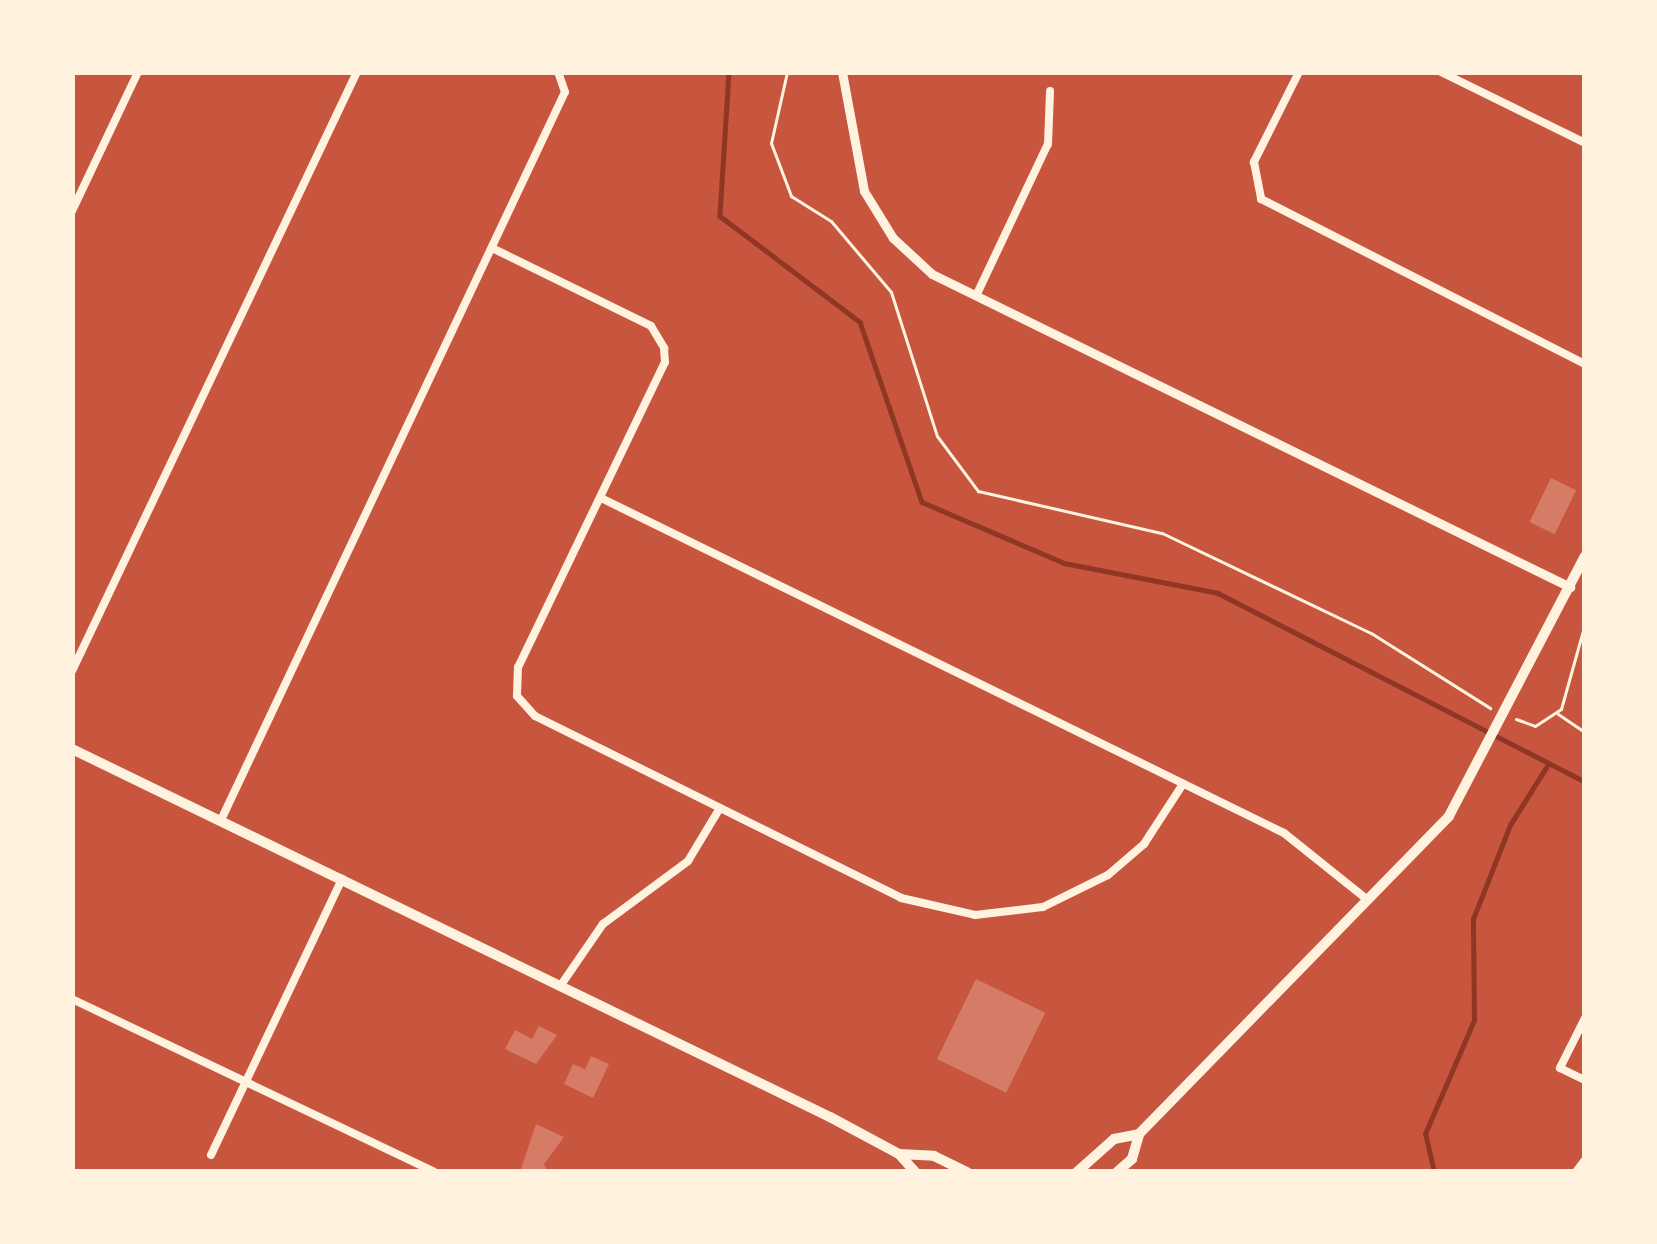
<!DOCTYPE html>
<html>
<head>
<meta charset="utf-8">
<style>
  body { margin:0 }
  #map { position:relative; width:1657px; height:1244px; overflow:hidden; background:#c8553d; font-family:Merriweather,serif }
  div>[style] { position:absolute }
  .stream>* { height:4.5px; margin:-2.25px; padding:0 2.25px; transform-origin:2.25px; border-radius:2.25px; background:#8f3625 }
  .building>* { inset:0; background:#d67c66; transform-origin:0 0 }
  .path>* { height:3px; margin:-1.5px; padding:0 1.5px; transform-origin:1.5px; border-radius:1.5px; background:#fff3e0 }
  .minor>* { height:8px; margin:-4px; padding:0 4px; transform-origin:4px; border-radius:4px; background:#fff3e0 }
  .tertiary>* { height:9px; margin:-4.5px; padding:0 4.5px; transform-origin:4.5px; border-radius:4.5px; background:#fff3e0 }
  .secondary>* { height:10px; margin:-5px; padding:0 5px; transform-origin:5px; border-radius:5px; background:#fff3e0 }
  span { translate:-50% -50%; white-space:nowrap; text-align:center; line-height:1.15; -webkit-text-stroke:9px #fff3e0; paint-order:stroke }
  .frame { position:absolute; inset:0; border:75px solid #fff3e0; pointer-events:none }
</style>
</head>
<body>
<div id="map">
  <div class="stream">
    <i style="left:729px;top:72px;width:144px;rotate:93.6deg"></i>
    <i style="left:720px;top:216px;width:176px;rotate:37.1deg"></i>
    <i style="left:860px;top:322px;width:190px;rotate:71deg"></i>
    <i style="left:922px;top:502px;width:155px;rotate:23.2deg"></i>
    <i style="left:1064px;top:563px;width:157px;rotate:11deg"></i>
    <i style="left:1218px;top:593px;width:413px;rotate:27.2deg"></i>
    <i style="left:1434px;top:1172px;width:39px;rotate:-103deg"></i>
    <i style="left:1425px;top:1134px;width:124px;rotate:-66.7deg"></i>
    <i style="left:1474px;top:1020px;width:101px;rotate:-90.6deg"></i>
    <i style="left:1473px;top:919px;width:101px;rotate:-68.5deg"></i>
    <i style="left:1510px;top:825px;width:70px;rotate:-57.9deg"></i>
  </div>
  <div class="building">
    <i style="left:1551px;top:478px;width:28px;height:49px;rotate:26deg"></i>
    <i style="left:976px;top:979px;width:77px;height:89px;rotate:26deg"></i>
    <i style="clip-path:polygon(539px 1026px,557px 1035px,536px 1064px,505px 1049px,515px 1030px,532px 1039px)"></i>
    <i style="clip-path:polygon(591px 1056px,609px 1064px,593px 1098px,564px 1084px,573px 1064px,585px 1069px)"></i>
    <i style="clip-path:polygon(536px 1124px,564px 1137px,544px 1164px,548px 1172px,520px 1172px)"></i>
  </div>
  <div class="path">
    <i style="left:787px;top:72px;width:73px;rotate:102.7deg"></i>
    <i style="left:771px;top:143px;width:57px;rotate:69.3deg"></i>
    <i style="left:791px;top:196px;width:47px;rotate:32deg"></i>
    <i style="left:831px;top:221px;width:93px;rotate:49.8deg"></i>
    <i style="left:891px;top:292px;width:151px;rotate:72.3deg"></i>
    <i style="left:937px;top:436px;width:69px;rotate:53.3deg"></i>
    <i style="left:978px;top:491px;width:189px;rotate:12.9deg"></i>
    <i style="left:1162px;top:533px;width:232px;rotate:25.6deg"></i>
    <i style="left:1371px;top:633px;width:141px;rotate:32.2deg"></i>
    <i style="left:1558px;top:714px;width:32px;rotate:34deg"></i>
    <i style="left:1516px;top:719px;width:20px;rotate:20deg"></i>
    <i style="left:1535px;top:726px;width:31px;rotate:-33deg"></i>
    <i style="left:1561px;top:709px;width:89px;rotate:-74.4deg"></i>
  </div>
  <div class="minor">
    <i style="left:1299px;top:72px;width:101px;rotate:116.6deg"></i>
    <i style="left:1254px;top:162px;width:38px;rotate:79deg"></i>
    <i style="left:1261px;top:199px;width:364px;rotate:27deg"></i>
    <i style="left:1441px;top:72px;width:161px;rotate:26.2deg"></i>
    <i style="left:72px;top:211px;width:154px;rotate:-64.6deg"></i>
    <i style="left:492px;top:248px;width:177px;rotate:26.1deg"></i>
    <i style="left:651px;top:326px;width:26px;rotate:59deg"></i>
    <i style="left:664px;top:348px;width:14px;rotate:86deg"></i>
    <i style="left:665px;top:362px;width:339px;rotate:115.7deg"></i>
    <i style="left:518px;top:667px;width:29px;rotate:92deg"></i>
    <i style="left:517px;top:696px;width:27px;rotate:48deg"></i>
    <i style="left:535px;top:716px;width:409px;rotate:26.4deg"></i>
    <i style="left:901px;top:898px;width:76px;rotate:12.9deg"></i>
    <i style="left:975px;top:915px;width:68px;rotate:-6.7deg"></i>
    <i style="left:1043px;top:907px;width:72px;rotate:-26.2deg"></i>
    <i style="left:1108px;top:875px;width:48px;rotate:-40.7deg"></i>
    <i style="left:1144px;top:844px;width:72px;rotate:-57deg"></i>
    <i style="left:976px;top:296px;width:168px;rotate:-64.7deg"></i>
    <i style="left:1048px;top:144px;width:53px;rotate:-87.8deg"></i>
    <i style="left:601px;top:498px;width:761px;rotate:26.13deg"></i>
    <i style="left:1284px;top:833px;width:107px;rotate:38.6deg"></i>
    <i style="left:72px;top:671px;width:663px;rotate:-64.56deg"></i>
    <i style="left:221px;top:820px;width:805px;rotate:-64.71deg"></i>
    <i style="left:565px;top:92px;width:21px;rotate:-109deg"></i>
    <i style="left:561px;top:985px;width:74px;rotate:-55.5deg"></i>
    <i style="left:603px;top:924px;width:106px;rotate:-36.5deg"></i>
    <i style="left:688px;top:861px;width:62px;rotate:-58.9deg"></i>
    <i style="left:72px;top:999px;width:401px;rotate:25.5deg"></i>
    <i style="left:1585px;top:1018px;width:56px;rotate:116.6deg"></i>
    <i style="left:1560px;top:1068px;width:28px;rotate:26deg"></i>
    <i style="left:211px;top:1155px;width:306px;rotate:-64.6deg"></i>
    <i style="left:1576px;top:1172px;width:15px;rotate:-53deg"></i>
  </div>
  <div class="tertiary">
    <i style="left:842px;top:72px;width:121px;rotate:79.5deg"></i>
    <i style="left:864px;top:191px;width:55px;rotate:58.3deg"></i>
    <i style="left:893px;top:238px;width:53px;rotate:42.7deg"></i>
    <i style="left:932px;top:274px;width:711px;rotate:26.13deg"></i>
  </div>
  <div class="secondary">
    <i style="left:72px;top:749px;width:843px;rotate:25.9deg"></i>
    <i style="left:830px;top:1117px;width:78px;rotate:28.2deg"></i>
    <i style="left:899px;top:1154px;width:24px;rotate:48deg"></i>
    <i style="left:899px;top:1154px;width:35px;rotate:3deg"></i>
    <i style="left:934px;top:1156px;width:37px;rotate:26deg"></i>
    <i style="left:1077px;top:1172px;width:50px;rotate:-41.7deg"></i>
    <i style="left:1114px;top:1139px;width:25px;rotate:-11deg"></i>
    <i style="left:1117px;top:1172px;width:20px;rotate:-41deg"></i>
    <i style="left:1132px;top:1159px;width:26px;rotate:-74deg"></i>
    <i style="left:1139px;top:1134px;width:444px;rotate:-45.7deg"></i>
    <i style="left:1449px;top:816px;width:293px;rotate:-62.4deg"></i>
  </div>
  <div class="frame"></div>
</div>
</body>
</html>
